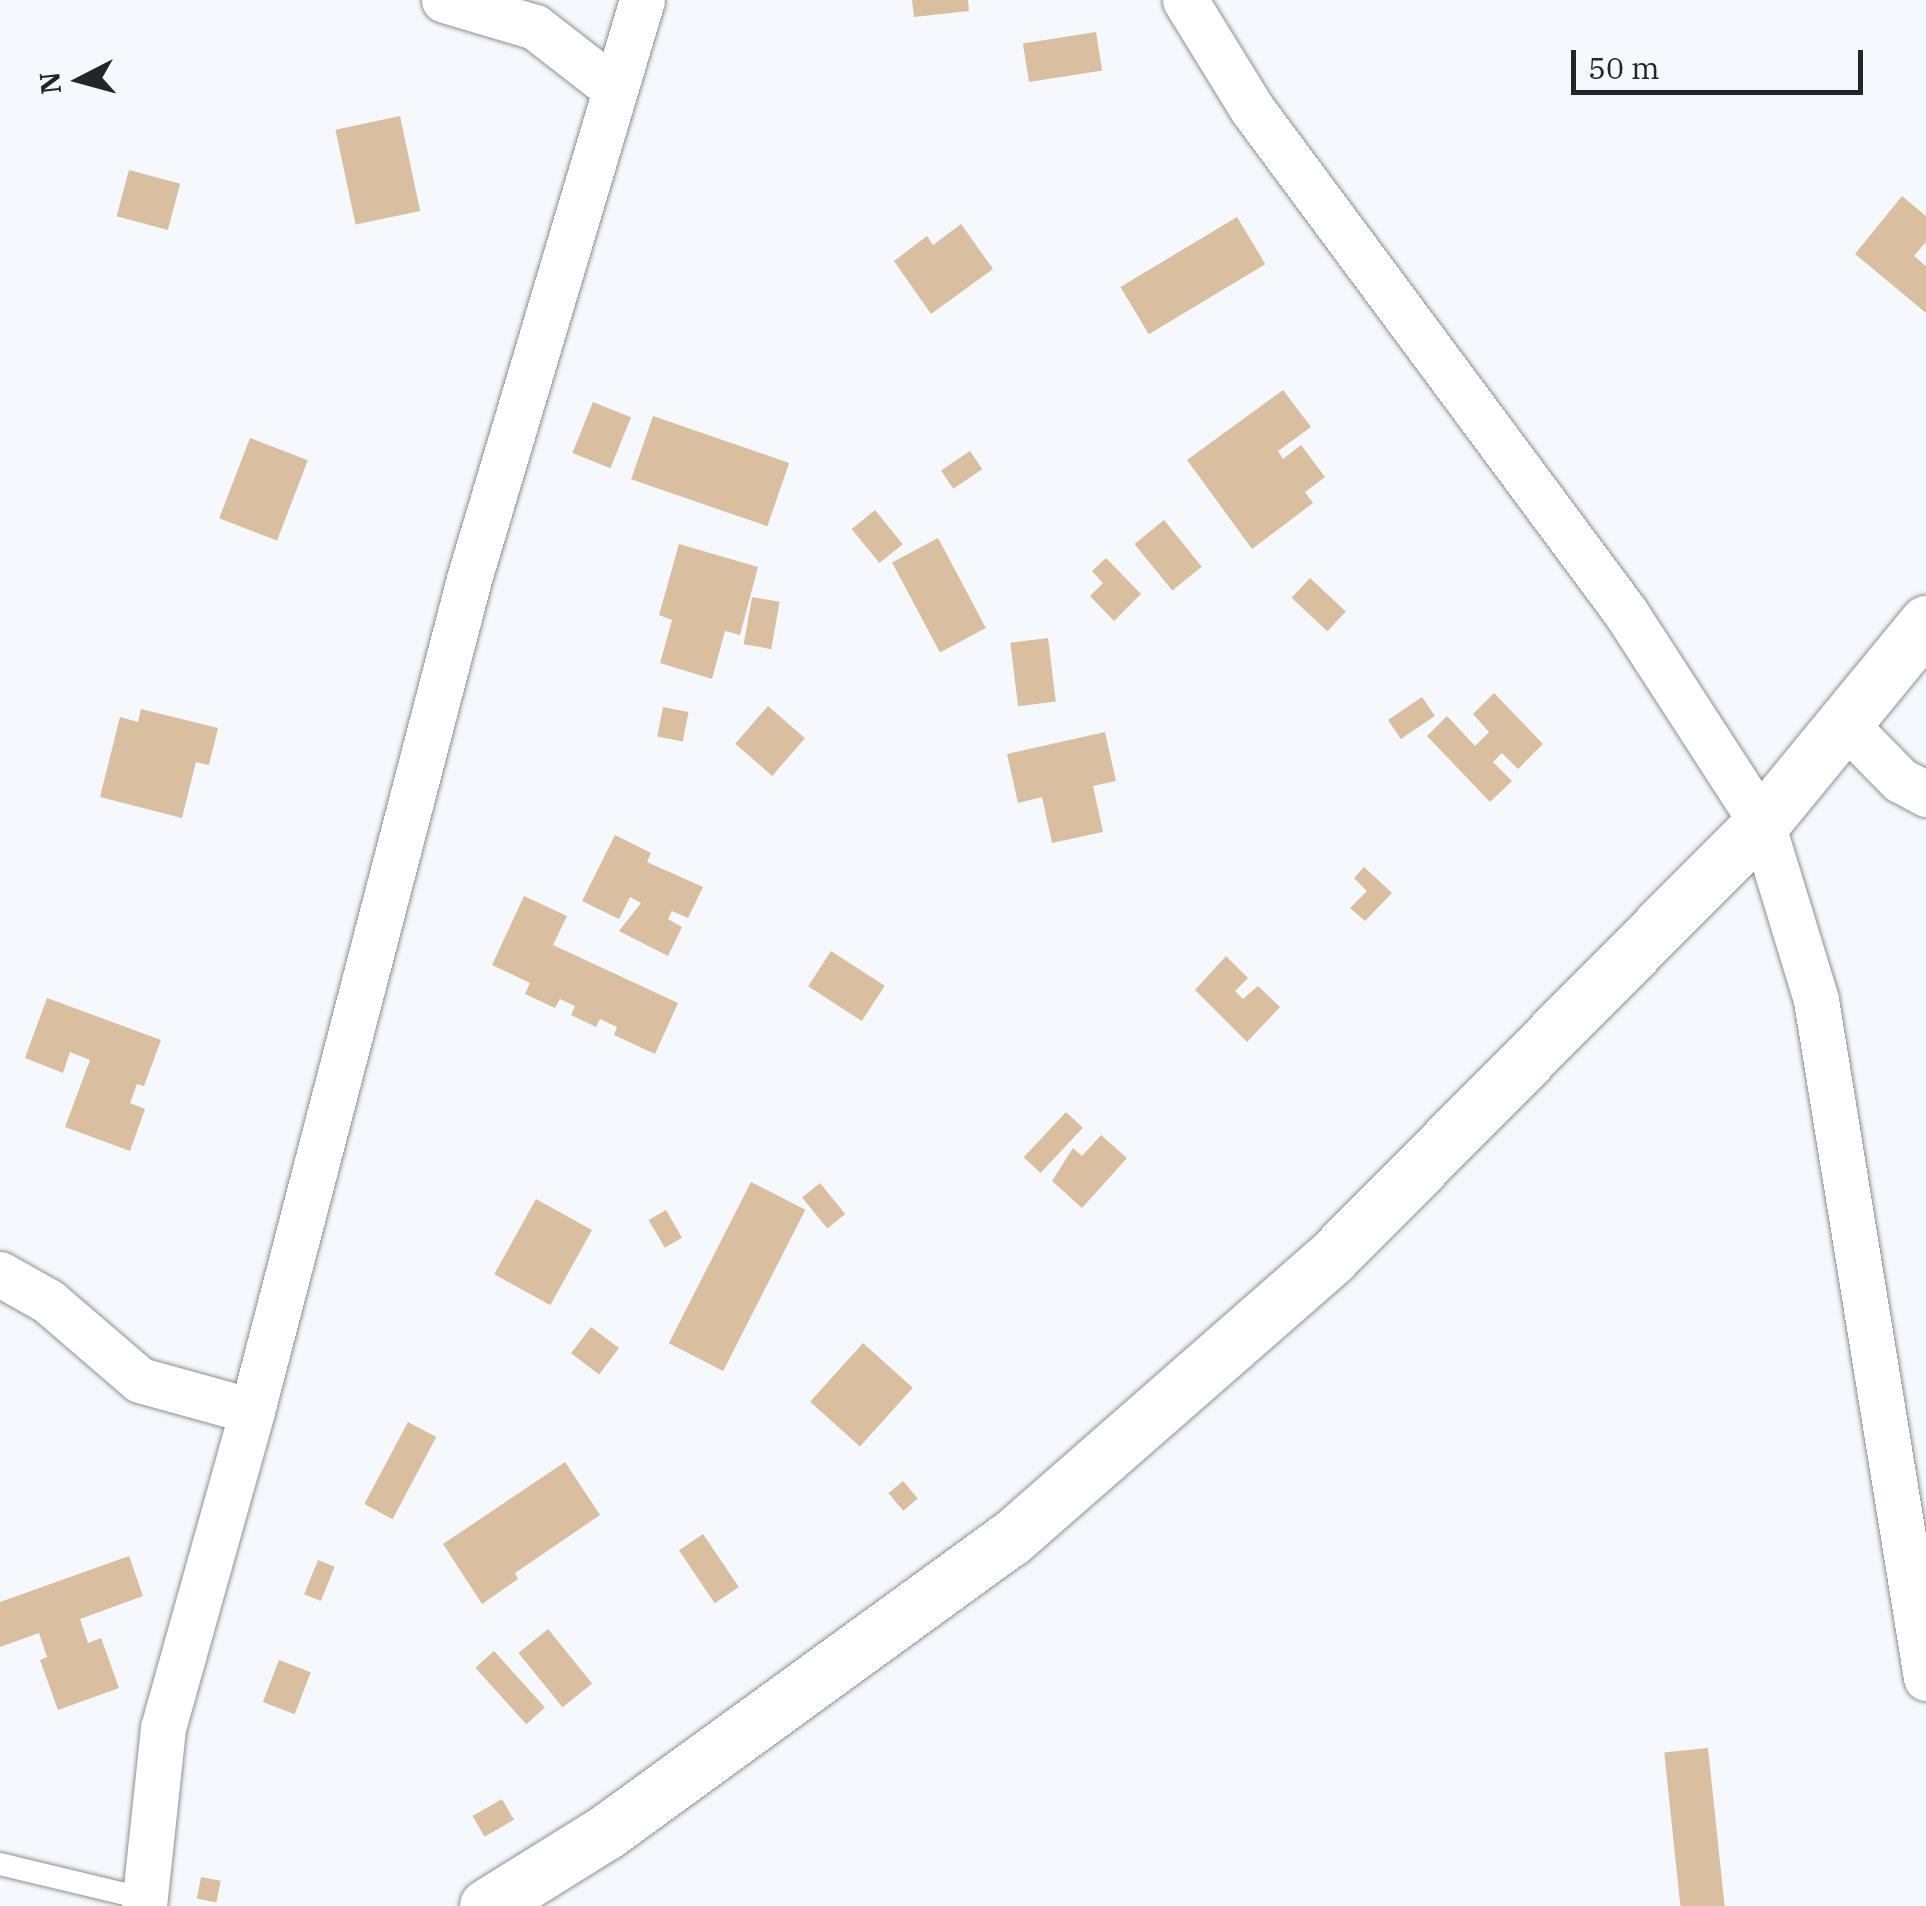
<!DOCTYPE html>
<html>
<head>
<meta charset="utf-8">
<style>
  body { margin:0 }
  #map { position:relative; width:1926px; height:1906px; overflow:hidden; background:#f5f9fd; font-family:"IBM Plex Serif",serif }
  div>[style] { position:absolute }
  .building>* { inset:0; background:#d9be9f; transform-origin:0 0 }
  .roads { filter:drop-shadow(0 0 2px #8c9094) drop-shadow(0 0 2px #8c9094) }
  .service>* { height:22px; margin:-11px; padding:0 11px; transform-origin:11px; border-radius:11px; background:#fff }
  .minor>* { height:45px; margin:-22.5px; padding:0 22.5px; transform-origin:22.5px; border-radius:22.5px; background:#fff }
  .secondary>* { height:55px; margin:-27.5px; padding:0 27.5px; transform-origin:27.5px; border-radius:27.5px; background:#fff }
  span { translate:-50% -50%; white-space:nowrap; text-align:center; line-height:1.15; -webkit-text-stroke:8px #f5f9fd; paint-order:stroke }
  .north { position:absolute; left:30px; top:30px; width:100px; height:100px; -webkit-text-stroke:8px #f5f9fd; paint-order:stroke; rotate:264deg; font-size:28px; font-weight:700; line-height:40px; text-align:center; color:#232527 }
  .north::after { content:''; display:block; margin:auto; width:35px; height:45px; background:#232527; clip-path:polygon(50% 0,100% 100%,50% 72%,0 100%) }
  .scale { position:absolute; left:1571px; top:50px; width:292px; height:45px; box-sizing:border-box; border:5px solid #232527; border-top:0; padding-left:12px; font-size:30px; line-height:35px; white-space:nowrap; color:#232527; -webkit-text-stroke:8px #f5f9fd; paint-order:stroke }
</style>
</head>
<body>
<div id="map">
  <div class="building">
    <i style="clip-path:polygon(912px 0,968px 0,969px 11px,914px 17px)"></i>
    <i style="left:1096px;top:32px;width:39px;height:74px;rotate:81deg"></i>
    <i style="left:400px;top:116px;width:97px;height:66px;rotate:78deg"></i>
    <i style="left:129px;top:170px;width:53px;height:48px;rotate:15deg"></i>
    <i style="clip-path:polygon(1902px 196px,1926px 216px,1926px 242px,1914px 256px,1926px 266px,1926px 313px,1855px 254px)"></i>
    <i style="left:1237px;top:217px;width:55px;height:136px;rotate:59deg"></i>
    <i style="clip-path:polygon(961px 224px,993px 269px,931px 314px,894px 261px,927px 236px,933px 245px)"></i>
    <i style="clip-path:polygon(1283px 390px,1311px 427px,1278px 451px,1283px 459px,1301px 445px,1325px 477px,1305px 492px,1313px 503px,1252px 549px,1187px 460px)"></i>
    <i style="left:593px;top:402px;width:41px;height:55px;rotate:22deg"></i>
    <i style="left:653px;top:416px;width:144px;height:67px;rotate:19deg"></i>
    <i style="left:250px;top:438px;width:62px;height:86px;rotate:21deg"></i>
    <i style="left:970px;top:451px;width:22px;height:35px;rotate:56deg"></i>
    <i style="left:875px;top:510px;width:44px;height:30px;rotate:51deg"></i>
    <i style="left:1164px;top:520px;width:60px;height:38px;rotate:51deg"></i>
    <i style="left:938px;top:538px;width:102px;height:52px;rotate:62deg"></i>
    <i style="clip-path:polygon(679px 544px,758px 567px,740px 635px,725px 631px,712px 679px,660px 663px,672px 620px,659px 615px)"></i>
    <i style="clip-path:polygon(1106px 558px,1141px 594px,1114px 621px,1090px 596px,1103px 583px,1092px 571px)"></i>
    <i style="left:1310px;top:578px;width:49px;height:27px;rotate:43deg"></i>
    <i style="left:752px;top:597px;width:28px;height:48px;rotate:10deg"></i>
    <i style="left:1048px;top:638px;width:64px;height:38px;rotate:83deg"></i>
    <i style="clip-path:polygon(1494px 693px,1543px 744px,1518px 769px,1502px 753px,1493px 762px,1512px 781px,1490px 802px,1427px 736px,1447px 716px,1475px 746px,1489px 732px,1473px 714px)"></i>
    <i style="left:1422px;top:697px;width:23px;height:41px;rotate:56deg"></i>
    <i style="left:768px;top:706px;width:49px;height:50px;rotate:41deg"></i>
    <i style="left:663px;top:707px;width:26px;height:30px;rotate:11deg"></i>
    <i style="clip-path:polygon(141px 709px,218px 728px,209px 765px,196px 762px,182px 818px,100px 797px,120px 717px,138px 722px)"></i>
    <i style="clip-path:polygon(1105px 732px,1116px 781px,1093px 786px,1103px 832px,1052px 843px,1042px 797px,1018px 803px,1007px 754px)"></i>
    <i style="clip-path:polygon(615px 835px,651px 853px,647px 862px,703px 887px,688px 918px,672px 911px,668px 919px,682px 927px,668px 956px,619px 931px,641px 903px,630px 897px,619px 919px,582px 901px)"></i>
    <i style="clip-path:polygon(1364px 867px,1392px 893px,1365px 921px,1350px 908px,1367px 891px,1354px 878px)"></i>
    <i style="clip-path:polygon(524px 896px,567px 916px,553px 945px,678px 1003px,655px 1054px,614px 1035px,617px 1027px,600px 1019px,596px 1027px,571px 1015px,575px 1006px,560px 999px,555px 1008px,525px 994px,530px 983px,492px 965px)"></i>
    <i style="left:831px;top:951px;width:64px;height:42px;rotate:33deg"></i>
    <i style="clip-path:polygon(1226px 956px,1248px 978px,1235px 991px,1243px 999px,1258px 986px,1280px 1007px,1247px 1042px,1195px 990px)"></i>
    <i style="clip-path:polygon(47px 998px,161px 1040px,144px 1086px,137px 1084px,130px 1103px,145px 1109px,130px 1151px,65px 1127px,90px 1060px,70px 1052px,63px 1073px,25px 1058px)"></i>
    <i style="left:1066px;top:1112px;width:23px;height:62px;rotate:43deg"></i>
    <i style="clip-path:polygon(1101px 1135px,1127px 1158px,1082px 1208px,1052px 1181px,1073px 1148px,1082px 1156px)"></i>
    <i style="left:751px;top:1182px;width:61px;height:181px;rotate:27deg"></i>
    <i style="left:820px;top:1183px;width:40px;height:23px;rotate:51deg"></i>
    <i style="left:536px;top:1199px;width:64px;height:86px;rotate:29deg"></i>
    <i style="left:666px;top:1210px;width:32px;height:20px;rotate:60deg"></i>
    <i style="left:591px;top:1327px;width:35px;height:33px;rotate:37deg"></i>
    <i style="left:863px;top:1343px;width:67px;height:79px;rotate:42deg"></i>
    <i style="left:408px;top:1422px;width:32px;height:93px;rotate:28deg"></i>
    <i style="clip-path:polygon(565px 1462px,600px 1515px,515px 1573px,518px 1579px,482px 1604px,443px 1544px)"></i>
    <i style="left:903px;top:1481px;width:23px;height:19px;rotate:50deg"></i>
    <i style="left:703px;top:1534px;width:64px;height:29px;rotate:56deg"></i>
    <i style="clip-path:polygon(129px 1556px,143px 1596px,80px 1619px,88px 1643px,101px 1638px,119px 1688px,58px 1710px,40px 1660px,47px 1657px,39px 1633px,0 1647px,0 1602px)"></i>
    <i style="left:318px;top:1560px;width:18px;height:37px;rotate:22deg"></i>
    <i style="left:548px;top:1629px;width:70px;height:38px;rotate:51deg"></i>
    <i style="left:494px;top:1651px;width:76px;height:25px;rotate:48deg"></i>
    <i style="left:279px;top:1660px;width:34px;height:45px;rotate:21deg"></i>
    <i style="left:1708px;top:1748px;width:159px;height:44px;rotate:84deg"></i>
    <i style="left:502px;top:1799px;width:24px;height:34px;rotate:60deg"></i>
    <i style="left:201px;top:1877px;width:20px;height:22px;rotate:11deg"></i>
  </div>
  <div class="roads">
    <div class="service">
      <i style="left:0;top:1864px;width:146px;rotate:13.5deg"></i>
    </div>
    <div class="minor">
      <i style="left:444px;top:0;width:95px;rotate:16.5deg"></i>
      <i style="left:535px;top:27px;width:101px;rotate:37.8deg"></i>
      <i style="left:1185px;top:0;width:128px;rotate:58.4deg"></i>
      <i style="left:1252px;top:109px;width:628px;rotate:53.42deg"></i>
      <i style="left:1626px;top:613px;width:250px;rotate:57.1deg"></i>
      <i style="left:1762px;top:823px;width:185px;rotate:73deg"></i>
      <i style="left:1816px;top:1000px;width:687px;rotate:80.78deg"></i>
      <i style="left:1842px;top:721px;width:83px;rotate:45.5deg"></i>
      <i style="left:1900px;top:780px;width:30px;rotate:28deg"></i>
      <i style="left:0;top:1274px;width:55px;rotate:29.4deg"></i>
      <i style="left:48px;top:1301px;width:121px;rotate:40.7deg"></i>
      <i style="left:140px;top:1380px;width:116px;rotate:15.5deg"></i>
      <i style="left:144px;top:1906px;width:179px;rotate:-83.9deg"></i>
      <i style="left:163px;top:1728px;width:329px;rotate:-74.3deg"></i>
      <i style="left:252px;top:1411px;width:860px;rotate:-75.38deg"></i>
      <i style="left:469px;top:579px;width:604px;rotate:-73.36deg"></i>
    </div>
    <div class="secondary">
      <i style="left:487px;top:1906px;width:140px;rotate:-31.9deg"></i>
      <i style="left:606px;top:1832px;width:499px;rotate:-36deg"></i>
      <i style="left:1010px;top:1539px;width:428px;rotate:-41.2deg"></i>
      <i style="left:1332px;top:1257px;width:611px;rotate:-45.27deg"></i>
      <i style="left:1762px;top:823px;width:259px;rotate:-50.6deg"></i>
    </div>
  </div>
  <div class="north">N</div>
  <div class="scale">50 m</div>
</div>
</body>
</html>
